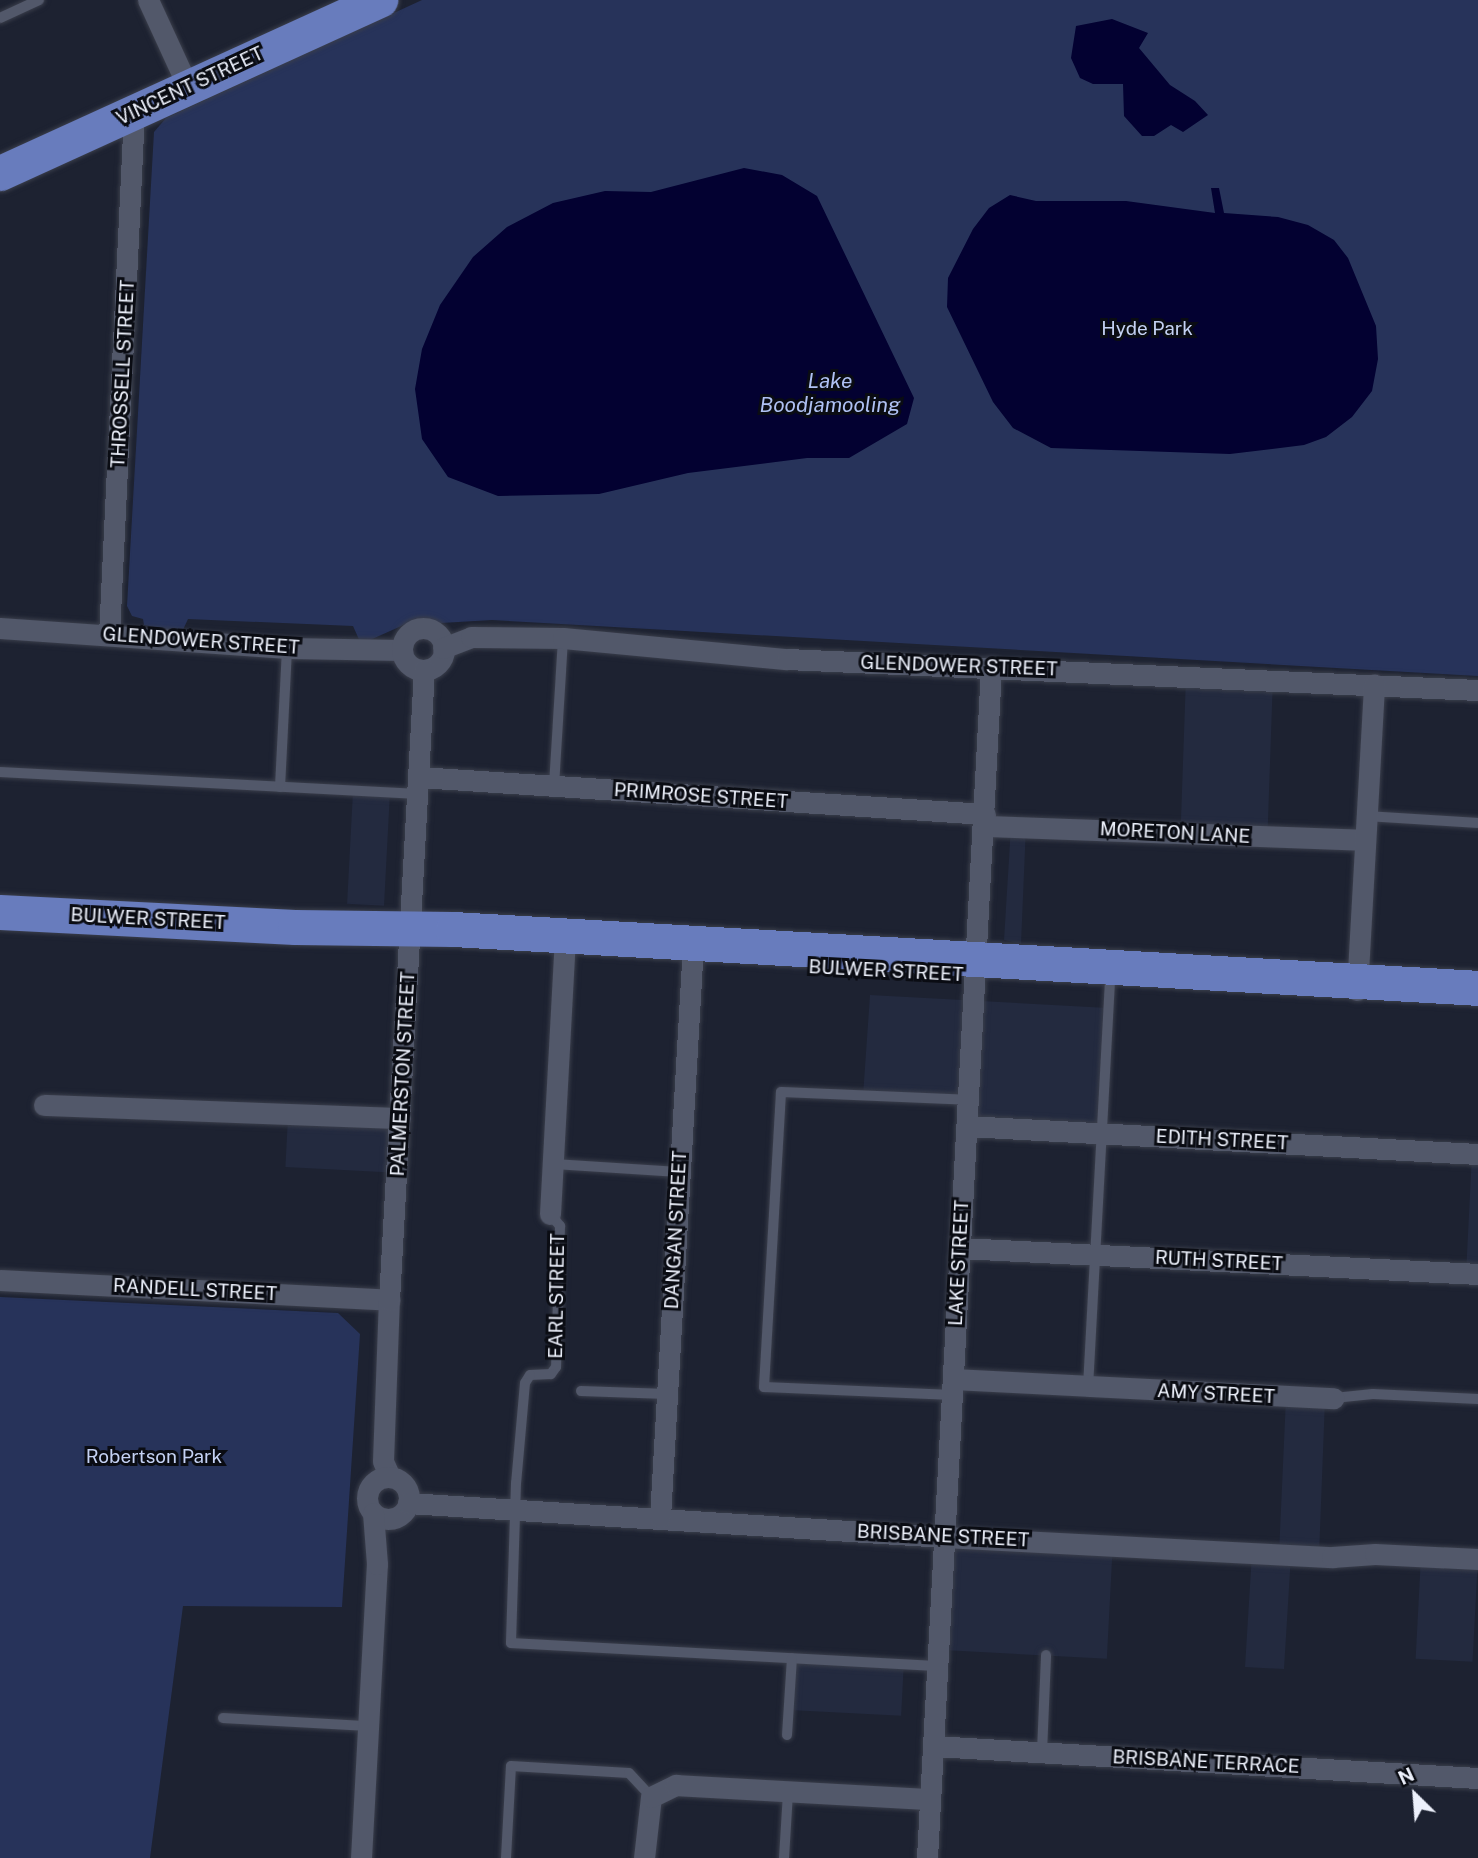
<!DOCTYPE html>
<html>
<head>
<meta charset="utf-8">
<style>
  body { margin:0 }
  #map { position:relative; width:1478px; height:1858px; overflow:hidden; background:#1d2231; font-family:"Public Sans",sans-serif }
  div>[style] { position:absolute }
  .built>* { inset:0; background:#232a3f; transform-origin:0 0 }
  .green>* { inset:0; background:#27335a }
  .water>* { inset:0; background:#030131 }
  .roads { filter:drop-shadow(0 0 2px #3a3e4b) drop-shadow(0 0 2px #3a3e4b) }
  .service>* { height:10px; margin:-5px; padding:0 5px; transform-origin:5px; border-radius:5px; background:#52586a }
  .minor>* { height:21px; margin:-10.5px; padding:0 10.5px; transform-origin:10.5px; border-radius:10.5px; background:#52586a }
  .minor>.ring { margin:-10.5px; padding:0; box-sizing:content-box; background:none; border:21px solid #52586a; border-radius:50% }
  .primary>* { height:35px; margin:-17.5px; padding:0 17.5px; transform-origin:17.5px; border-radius:17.5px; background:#687cbd }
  span { translate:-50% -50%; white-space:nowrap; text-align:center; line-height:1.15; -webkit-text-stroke:6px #0a0c13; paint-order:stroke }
  .street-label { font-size:19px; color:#edf1fc }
  .park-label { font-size:19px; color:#c5d2f4 }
  .water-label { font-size:21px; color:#afc1f3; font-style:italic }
  .north { position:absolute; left:1380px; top:1760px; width:70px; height:70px; -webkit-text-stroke:5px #0a0c13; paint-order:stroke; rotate:335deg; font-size:19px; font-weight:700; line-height:28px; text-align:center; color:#edf1fc }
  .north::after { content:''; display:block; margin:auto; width:24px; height:32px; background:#edf1fc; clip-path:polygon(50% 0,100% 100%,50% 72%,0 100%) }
</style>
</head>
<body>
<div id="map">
  <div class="built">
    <i style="left:1186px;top:676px;width:87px;height:156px;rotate:2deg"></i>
    <i style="left:353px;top:791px;width:37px;height:113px;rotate:3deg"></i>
    <i style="clip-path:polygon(1011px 826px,1026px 826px,1021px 944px,1004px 940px)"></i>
    <i style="clip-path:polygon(870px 995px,1108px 1008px,1102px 1133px,967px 1126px,968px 1100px,863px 1096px)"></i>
    <i style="left:288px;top:1117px;width:101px;height:50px;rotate:3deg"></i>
    <i style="clip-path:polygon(1472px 1154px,1478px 1154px,1478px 1274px,1466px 1274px)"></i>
    <i style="clip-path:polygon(1286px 1397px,1325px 1400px,1319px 1556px,1291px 1555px,1284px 1669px,1245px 1667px,1252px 1553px,1279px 1554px)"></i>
    <i style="left:944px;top:1537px;width:169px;height:113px;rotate:3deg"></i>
    <i style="left:1421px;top:1556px;width:57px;height:103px;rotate:3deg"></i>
    <i style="left:792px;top:1658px;width:112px;height:52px;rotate:3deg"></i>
  </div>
  <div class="green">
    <i style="clip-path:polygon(422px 0,1478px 0,1478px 676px,492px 620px,441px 623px,417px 619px,361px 644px,353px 626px,188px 619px,182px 632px,144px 625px,143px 619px,132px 616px,127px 606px,154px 132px,166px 118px)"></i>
    <i style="clip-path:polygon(0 1297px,338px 1313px,360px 1334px,342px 1607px,183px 1606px,150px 1858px,0 1858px)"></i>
  </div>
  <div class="water">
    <i style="clip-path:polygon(1112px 19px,1148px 33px,1139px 48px,1170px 85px,1195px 101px,1208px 115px,1183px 132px,1171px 125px,1154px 136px,1142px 136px,1124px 116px,1123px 84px,1093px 84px,1080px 78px,1071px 58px,1076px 26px)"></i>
    <i style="clip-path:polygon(744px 168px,782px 175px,817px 196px,914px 398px,907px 424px,849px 458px,807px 458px,688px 473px,599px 494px,498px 496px,448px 477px,422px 439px,415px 389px,422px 349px,440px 305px,473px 257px,507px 227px,553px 203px,605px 191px,651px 192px)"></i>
    <i style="clip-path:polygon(1211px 188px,1219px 188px,1224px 213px,1278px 217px,1308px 225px,1334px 240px,1348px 258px,1376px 326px,1378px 359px,1372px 391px,1352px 417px,1326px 437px,1304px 445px,1230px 454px,1051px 448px,1013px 428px,993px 402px,947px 307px,948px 278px,973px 229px,989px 208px,1010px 195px,1036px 201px,1126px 201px,1215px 213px)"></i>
  </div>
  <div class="roads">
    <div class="service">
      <i style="left:0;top:18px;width:43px;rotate:-24.8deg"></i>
      <i style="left:0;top:772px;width:419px;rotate:3deg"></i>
      <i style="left:554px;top:786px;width:148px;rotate:-86.5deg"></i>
      <i style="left:280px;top:787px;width:139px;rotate:-87.1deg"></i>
      <i style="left:1367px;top:816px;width:111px;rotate:3.6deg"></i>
      <i style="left:554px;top:1164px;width:125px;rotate:3.7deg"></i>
      <i style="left:550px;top:1214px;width:16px;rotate:50deg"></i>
      <i style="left:560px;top:1226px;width:141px;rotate:91.6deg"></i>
      <i style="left:556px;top:1367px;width:9px;rotate:126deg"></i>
      <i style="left:551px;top:1374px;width:21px;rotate:177deg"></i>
      <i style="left:530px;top:1375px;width:9px;rotate:122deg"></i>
      <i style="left:525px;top:1383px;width:100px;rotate:95.1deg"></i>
      <i style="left:516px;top:1483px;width:160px;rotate:91.8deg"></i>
      <i style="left:511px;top:1643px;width:425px;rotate:3.1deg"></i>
      <i style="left:1088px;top:1387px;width:404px;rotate:-86.9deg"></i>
      <i style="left:581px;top:1391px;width:86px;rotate:2deg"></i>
      <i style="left:953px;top:1395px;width:189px;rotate:-177.6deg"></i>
      <i style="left:764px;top:1387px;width:295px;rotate:-86.7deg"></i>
      <i style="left:781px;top:1092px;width:187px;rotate:2.4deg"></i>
      <i style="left:1334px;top:1398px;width:39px;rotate:-6deg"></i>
      <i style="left:1373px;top:1394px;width:105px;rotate:2.7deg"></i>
      <i style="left:223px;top:1718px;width:145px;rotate:3.2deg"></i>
      <i style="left:787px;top:1735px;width:77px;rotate:-86.3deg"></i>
      <i style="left:1042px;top:1752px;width:97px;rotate:-87.6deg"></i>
      <i style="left:506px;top:1858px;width:92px;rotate:-86.9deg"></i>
      <i style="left:511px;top:1766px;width:118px;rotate:3.4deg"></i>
      <i style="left:629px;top:1773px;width:33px;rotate:47deg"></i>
      <i style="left:784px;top:1858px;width:66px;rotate:-86.5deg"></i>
    </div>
    <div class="minor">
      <i style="left:148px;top:0;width:96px;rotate:65.3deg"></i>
      <i style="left:0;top:628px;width:288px;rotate:4deg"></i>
      <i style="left:287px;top:648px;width:115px;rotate:1deg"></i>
      <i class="ring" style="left:402px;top:628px;width:21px;height:21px"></i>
      <i style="left:109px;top:635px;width:524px;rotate:-87.26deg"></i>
      <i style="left:443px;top:648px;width:30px;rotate:-21deg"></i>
      <i style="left:471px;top:637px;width:92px;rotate:0.6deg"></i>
      <i style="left:563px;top:638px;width:225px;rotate:5.4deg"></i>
      <i style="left:787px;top:659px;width:692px;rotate:2.57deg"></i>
      <i style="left:419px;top:777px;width:567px;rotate:3.74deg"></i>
      <i style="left:984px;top:826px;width:381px;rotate:2.1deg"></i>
      <i style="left:1357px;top:990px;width:306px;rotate:-86.8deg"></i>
      <i style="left:44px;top:1105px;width:356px;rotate:2.1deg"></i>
      <i style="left:967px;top:1126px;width:512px;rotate:3.14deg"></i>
      <i style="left:550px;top:1214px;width:277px;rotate:-86.9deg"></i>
      <i style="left:960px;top:1248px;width:519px;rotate:2.87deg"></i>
      <i style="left:0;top:1280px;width:390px;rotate:2.9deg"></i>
      <i style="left:953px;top:1379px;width:381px;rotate:2.9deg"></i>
      <i style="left:390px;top:1477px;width:17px;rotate:-114deg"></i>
      <i style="left:383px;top:1461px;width:161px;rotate:-87.9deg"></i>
      <i style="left:389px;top:1300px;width:631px;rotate:-86.82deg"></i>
      <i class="ring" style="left:367px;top:1477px;width:21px;height:21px"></i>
      <i style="left:408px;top:1503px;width:537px;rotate:3.63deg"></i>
      <i style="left:944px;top:1537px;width:389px;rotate:3deg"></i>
      <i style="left:1332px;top:1557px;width:43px;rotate:-4deg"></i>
      <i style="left:1375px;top:1554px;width:103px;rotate:2.8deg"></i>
      <i style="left:660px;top:1517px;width:574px;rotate:-86.7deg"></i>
      <i style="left:934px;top:1746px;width:545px;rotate:3.37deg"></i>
      <i style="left:361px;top:1858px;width:294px;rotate:-86.9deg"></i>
      <i style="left:377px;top:1564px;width:51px;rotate:-94.5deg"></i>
      <i style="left:644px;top:1858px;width:61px;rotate:-83.5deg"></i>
      <i style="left:651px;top:1797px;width:28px;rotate:-26deg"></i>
      <i style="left:676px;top:1785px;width:254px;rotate:3.2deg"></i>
      <i style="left:927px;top:1858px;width:1193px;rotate:-86.92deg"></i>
    </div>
    <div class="primary">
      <i style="left:0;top:173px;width:418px;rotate:-24.5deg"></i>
      <i style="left:0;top:912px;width:295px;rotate:2.9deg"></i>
      <i style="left:295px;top:927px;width:158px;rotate:0.7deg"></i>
      <i style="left:453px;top:929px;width:1027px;rotate:3.29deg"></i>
    </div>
  </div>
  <div class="street-label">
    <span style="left:190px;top:86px;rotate:-25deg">VINCENT STREET</span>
    <span style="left:123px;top:374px;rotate:-87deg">THROSSELL STREET</span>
    <span style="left:201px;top:641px;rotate:4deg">GLENDOWER STREET</span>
    <span style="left:959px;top:666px;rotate:2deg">GLENDOWER STREET</span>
    <span style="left:701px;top:796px;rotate:4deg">PRIMROSE STREET</span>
    <span style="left:1175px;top:833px;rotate:3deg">MORETON LANE</span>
    <span style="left:148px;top:919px;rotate:3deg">BULWER STREET</span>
    <span style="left:886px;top:971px;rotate:3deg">BULWER STREET</span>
    <span style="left:403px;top:1074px;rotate:-87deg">PALMERSTON STREET</span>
    <span style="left:1222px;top:1140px;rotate:3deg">EDITH STREET</span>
    <span style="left:676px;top:1230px;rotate:-87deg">DANGAN STREET</span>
    <span style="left:1219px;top:1261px;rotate:3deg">RUTH STREET</span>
    <span style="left:959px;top:1263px;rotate:-87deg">LAKE STREET</span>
    <span style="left:195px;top:1290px;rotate:3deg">RANDELL STREET</span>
    <span style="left:557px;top:1296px;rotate:-89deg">EARL STREET</span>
    <span style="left:1216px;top:1394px;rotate:3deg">AMY STREET</span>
    <span style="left:943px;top:1536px;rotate:3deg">BRISBANE STREET</span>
    <span style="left:1206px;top:1762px;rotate:3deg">BRISBANE TERRACE</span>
  </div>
  <div class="park-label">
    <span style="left:1147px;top:329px">Hyde Park</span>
    <span style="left:154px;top:1457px">Robertson Park</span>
  </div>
  <div class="water-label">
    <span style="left:830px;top:393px">Lake<br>Boodjamooling</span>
  </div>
  <div class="north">N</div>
</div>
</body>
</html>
